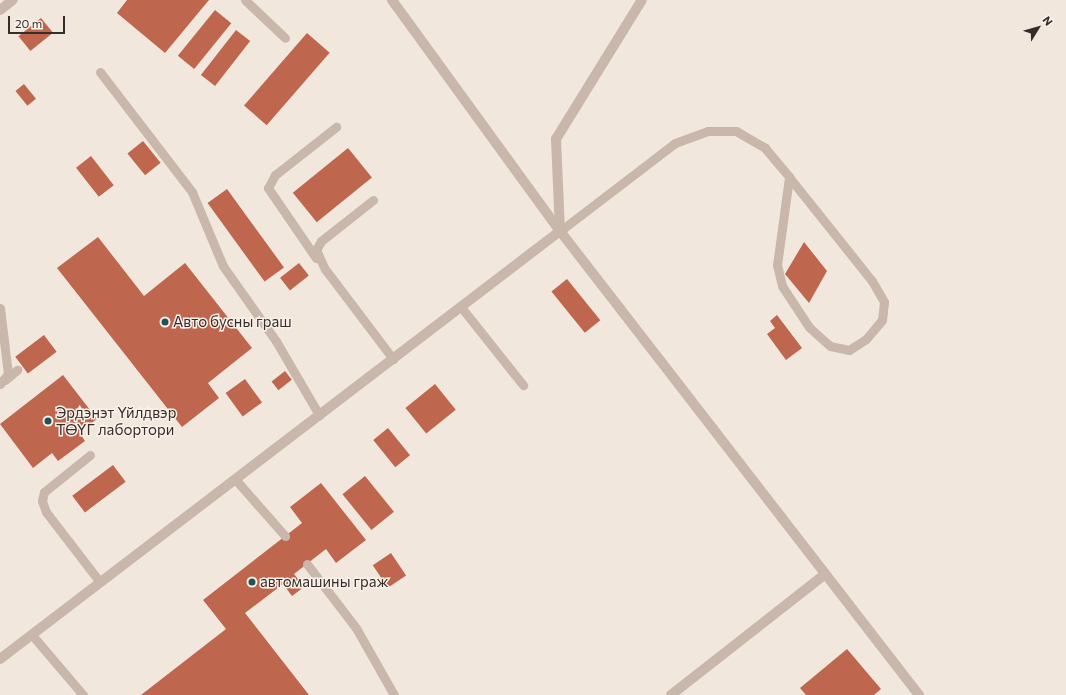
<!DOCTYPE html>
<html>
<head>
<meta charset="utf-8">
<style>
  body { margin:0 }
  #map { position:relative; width:1066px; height:695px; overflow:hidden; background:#f1e7dd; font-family:Commissioner,sans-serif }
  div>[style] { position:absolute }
  .building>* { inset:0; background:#be674e; transform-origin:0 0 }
  .service>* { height:9px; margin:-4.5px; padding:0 4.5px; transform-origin:4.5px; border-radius:4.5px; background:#c8b7aa }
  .minor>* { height:10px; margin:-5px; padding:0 5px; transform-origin:5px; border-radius:5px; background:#c8b7aa }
  .dots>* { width:11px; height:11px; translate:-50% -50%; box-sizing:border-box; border:2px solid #f9f1ea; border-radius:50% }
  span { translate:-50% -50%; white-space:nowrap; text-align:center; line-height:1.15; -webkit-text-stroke:3px #f9f1ea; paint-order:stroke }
  .poi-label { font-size:15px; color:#362d29 }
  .left { translate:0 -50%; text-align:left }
  .north { position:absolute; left:1018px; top:8px; width:40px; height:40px; -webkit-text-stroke:3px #f9f1ea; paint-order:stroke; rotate:53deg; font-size:11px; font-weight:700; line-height:16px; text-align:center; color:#362d29 }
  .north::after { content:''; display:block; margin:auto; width:14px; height:18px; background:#362d29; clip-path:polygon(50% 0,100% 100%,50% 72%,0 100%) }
  .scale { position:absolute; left:8px; top:16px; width:57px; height:18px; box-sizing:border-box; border:2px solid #362d29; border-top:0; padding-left:5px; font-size:12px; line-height:14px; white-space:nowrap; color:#362d29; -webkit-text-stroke:3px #f9f1ea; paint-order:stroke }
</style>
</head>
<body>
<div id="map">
  <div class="building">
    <i style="clip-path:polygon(127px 0,209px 0,165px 53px,117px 13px)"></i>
    <i style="left:215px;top:10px;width:21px;height:59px;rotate:39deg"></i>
    <i style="left:41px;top:18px;width:19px;height:29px;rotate:51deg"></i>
    <i style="left:236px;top:30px;width:18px;height:57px;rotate:38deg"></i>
    <i style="left:307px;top:33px;width:30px;height:96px;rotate:41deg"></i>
    <i style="left:24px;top:84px;width:19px;height:11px;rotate:51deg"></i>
    <i style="left:143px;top:141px;width:28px;height:20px;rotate:51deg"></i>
    <i style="left:348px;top:148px;width:38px;height:71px;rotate:51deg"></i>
    <i style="left:91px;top:156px;width:37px;height:19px;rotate:52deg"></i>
    <i style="left:227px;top:189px;width:97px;height:24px;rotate:54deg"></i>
    <i style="clip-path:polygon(98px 237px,144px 296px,185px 263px,252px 348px,208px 383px,219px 398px,182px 427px,57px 268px)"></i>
    <i style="clip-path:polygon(804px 242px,827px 271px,809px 303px,785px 274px)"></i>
    <i style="left:299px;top:263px;width:16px;height:24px;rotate:52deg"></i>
    <i style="left:567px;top:279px;width:53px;height:20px;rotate:51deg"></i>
    <i style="clip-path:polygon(777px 315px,802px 348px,786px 360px,767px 334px,775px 328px,770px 321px)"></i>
    <i style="left:44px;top:335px;width:21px;height:36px;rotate:53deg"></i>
    <i style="left:285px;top:371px;width:11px;height:17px;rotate:52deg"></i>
    <i style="clip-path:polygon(63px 375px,97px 419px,79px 432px,85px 441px,58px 461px,52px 453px,33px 468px,0 424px)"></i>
    <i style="left:245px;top:379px;width:29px;height:24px;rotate:54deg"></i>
    <i style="left:435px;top:384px;width:33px;height:38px;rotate:51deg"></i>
    <i style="left:388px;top:428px;width:35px;height:19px;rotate:51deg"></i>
    <i style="left:113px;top:465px;width:21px;height:51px;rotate:53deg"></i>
    <i style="left:365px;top:476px;width:46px;height:29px;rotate:51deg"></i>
    <i style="clip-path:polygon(321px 483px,366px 540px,336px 563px,326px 549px,294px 574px,304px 587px,292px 596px,283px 584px,245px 613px,309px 695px,141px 695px,226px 629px,203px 600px,302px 523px,290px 507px)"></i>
    <i style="left:391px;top:553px;width:27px;height:22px;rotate:56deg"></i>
    <i style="clip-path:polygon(847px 649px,881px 689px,874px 695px,806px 695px,800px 688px)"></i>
  </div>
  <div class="service">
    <i style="left:245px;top:0;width:55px;rotate:43.5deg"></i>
    <i style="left:100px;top:72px;width:151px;rotate:52.5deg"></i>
    <i style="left:192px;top:192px;width:80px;rotate:67.3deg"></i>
    <i style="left:223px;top:266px;width:92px;rotate:54.8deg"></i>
    <i style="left:276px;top:341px;width:86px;rotate:59.8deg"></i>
    <i style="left:373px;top:200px;width:66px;rotate:141.7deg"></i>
    <i style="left:321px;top:241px;width:10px;rotate:119deg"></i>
    <i style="left:316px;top:250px;width:21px;rotate:65deg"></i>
    <i style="left:325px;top:269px;width:113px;rotate:52.9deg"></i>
    <i style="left:560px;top:231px;width:145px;rotate:-37.4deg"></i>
    <i style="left:675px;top:143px;width:35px;rotate:-20deg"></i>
    <i style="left:708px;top:131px;width:28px"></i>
    <i style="left:736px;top:131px;width:34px;rotate:30deg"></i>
    <i style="left:765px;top:148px;width:38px;rotate:50deg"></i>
    <i style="left:789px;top:177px;width:133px;rotate:51.4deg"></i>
    <i style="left:872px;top:281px;width:24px;rotate:60deg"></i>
    <i style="left:884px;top:302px;width:18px;rotate:96deg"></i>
    <i style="left:882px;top:320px;width:25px;rotate:130deg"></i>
    <i style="left:866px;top:339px;width:20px;rotate:147deg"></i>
    <i style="left:849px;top:350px;width:19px;rotate:-168deg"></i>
    <i style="left:830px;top:346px;width:28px;rotate:-138deg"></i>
    <i style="left:809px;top:327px;width:49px;rotate:-123.4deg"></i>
    <i style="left:782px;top:286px;width:22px;rotate:-103deg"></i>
    <i style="left:777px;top:265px;width:89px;rotate:-82.2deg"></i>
    <i style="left:316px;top:258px;width:85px;rotate:-124.4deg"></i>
    <i style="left:268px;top:188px;width:15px;rotate:-62deg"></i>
    <i style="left:275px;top:175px;width:78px;rotate:-38.2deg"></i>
    <i style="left:461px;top:307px;width:100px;rotate:51.5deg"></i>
    <i style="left:0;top:308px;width:66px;rotate:83.1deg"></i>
    <i style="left:8px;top:374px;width:13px;rotate:129deg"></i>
    <i style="left:5px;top:380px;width:16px;rotate:-40deg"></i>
    <i style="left:90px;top:455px;width:59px;rotate:141.2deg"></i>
    <i style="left:44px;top:492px;width:9px;rotate:103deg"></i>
    <i style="left:42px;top:501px;width:12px;rotate:70deg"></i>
    <i style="left:46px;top:512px;width:88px;rotate:52.4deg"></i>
    <i style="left:235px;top:479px;width:76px;rotate:48.7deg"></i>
    <i style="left:307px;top:564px;width:81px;rotate:52.6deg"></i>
    <i style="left:356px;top:628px;width:77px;rotate:60.4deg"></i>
    <i style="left:32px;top:635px;width:79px;rotate:49.6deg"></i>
  </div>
  <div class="minor">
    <i style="left:392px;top:0;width:286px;rotate:54deg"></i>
    <i style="left:560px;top:231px;width:587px;rotate:52.27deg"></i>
    <i style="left:0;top:10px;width:16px;rotate:-38deg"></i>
    <i style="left:560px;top:231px;width:92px;rotate:-92.5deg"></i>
    <i style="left:556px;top:139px;width:163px;rotate:-58.3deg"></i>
    <i style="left:0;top:659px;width:705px;rotate:-37.39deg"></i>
    <i style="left:671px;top:695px;width:194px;rotate:-38.1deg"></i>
  </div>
  <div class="dots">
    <i style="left:165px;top:322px;background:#215355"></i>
    <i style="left:48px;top:421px;background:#215355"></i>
    <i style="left:252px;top:582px;background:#215355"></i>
  </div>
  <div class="poi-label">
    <span class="left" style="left:173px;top:322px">Авто бусны граш</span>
    <span class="left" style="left:56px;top:421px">Эрдэнэт Үйлдвэр<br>ТӨҮГ лабортори</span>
    <span class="left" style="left:260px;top:582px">автомашины граж</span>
  </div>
  <div class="north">N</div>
  <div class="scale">20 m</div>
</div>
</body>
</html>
